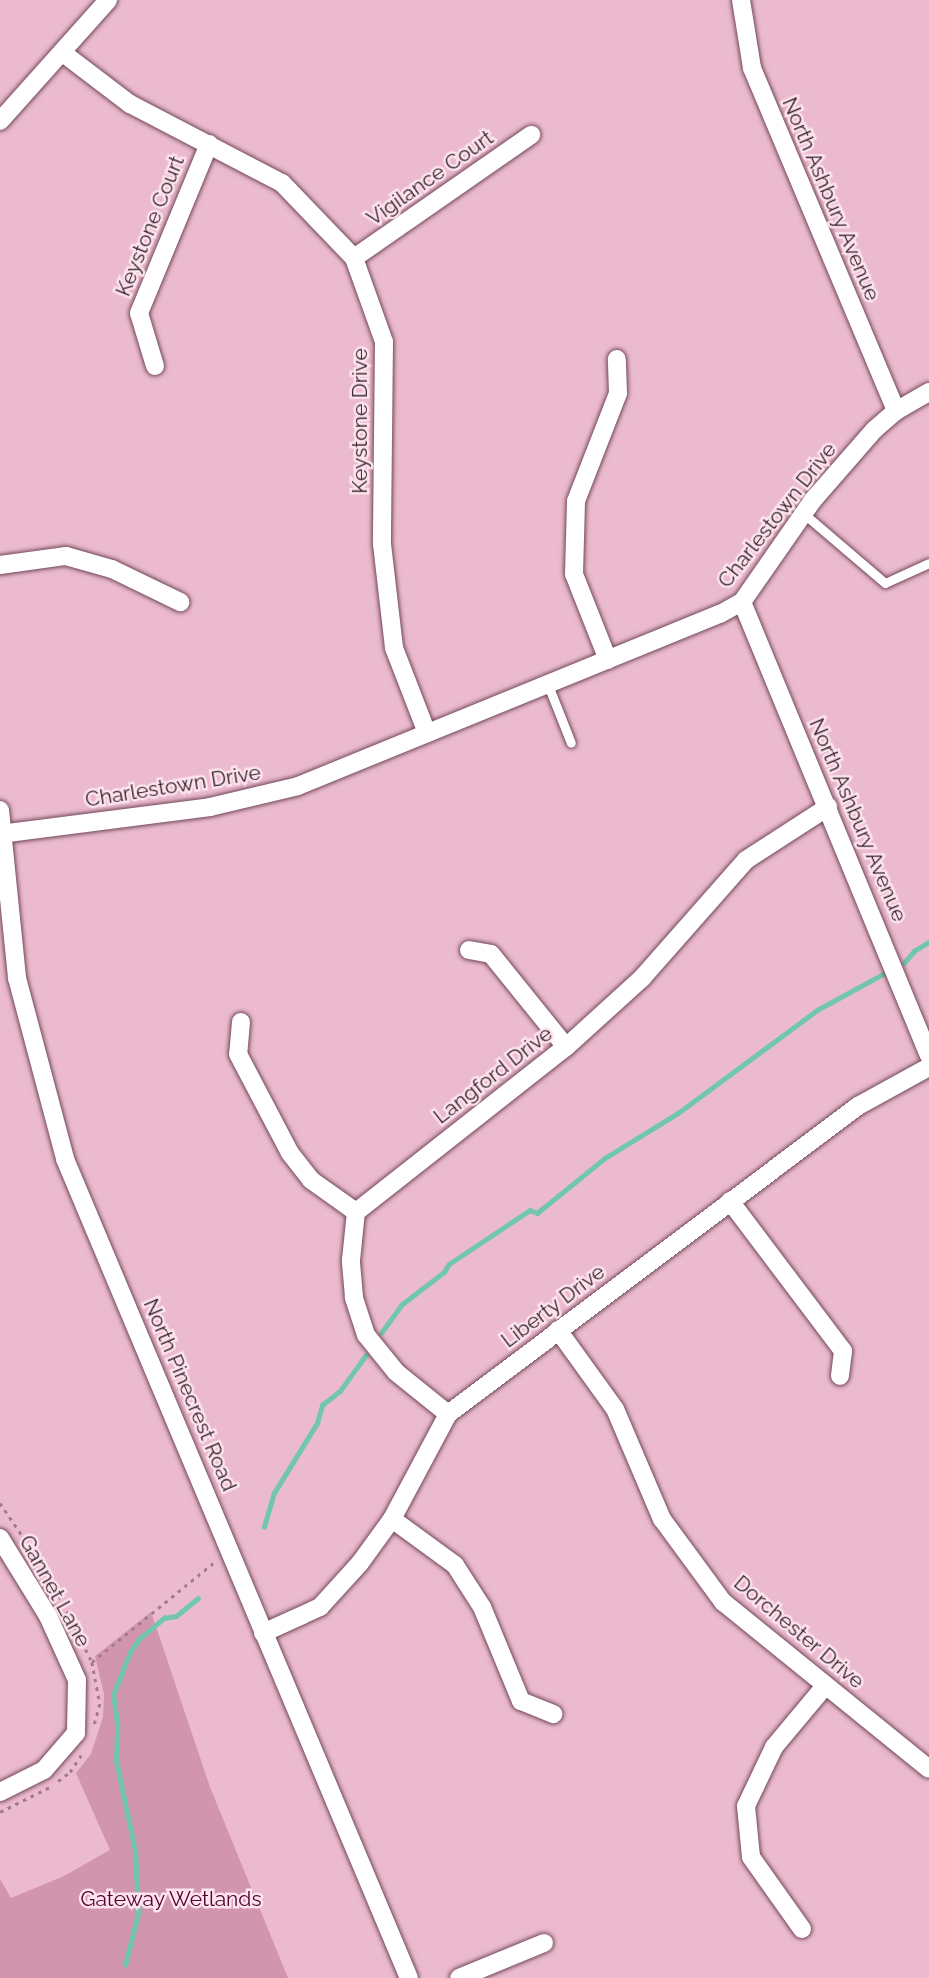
<!DOCTYPE html>
<html>
<head>
<meta charset="utf-8">
<style>
  body { margin:0 }
  #map { position:relative; width:929px; height:1978px; overflow:hidden; background:#ebbace; font-family:Raleway,sans-serif }
  div>[style] { position:absolute }
  .green>* { inset:0; background:#d195ae }
  .stream>* { height:4.5px; margin:-2.25px; padding:0 2.25px; transform-origin:2.25px; border-radius:2.25px; background:#70c7ad }
  .path>* { height:2.5px; margin-top:-1.25px; transform-origin:0; background:repeating-linear-gradient(90deg,#a17c8b 0 3.5px,transparent 0 8.5px) }
  .roads { filter:drop-shadow(0 0 2px #72485a) drop-shadow(0 0 2px #72485a) }
  .lane>* { height:9px; margin:-4.5px; padding:0 4.5px; transform-origin:4.5px; border-radius:4.5px; background:#fff }
  .street>* { height:18px; margin:-9px; padding:0 9px; transform-origin:9px; border-radius:9px; background:#fff }
  span { translate:-50% -50%; white-space:nowrap; text-align:center; line-height:1.15; -webkit-text-stroke:5px #fde3ed; paint-order:stroke }
  .street-label { font-size:21px; color:#36232b }
  .park-label { font-size:21px; color:#530030 }
</style>
</head>
<body>
<div id="map">
  <div class="green">
    <i style="clip-path:polygon(151px 1612px,210px 1787px,288px 1978px,0 1978px,0 1879px,11px 1898px,64px 1876px,110px 1850px,76px 1773px,91px 1754px,103px 1717px,104px 1694px,95px 1656px)"></i>
  </div>
  <div class="stream">
    <i style="left:904px;top:963px;width:16px;rotate:-50deg"></i>
    <i style="left:914px;top:951px;width:17px;rotate:-31deg"></i>
    <i style="left:381px;top:1333px;width:34px;rotate:-54deg"></i>
    <i style="left:401px;top:1305px;width:54px;rotate:-37.5deg"></i>
    <i style="left:444px;top:1272px;width:9px;rotate:-58deg"></i>
    <i style="left:449px;top:1264px;width:97px;rotate:-33.7deg"></i>
    <i style="left:530px;top:1210px;width:8px;rotate:23deg"></i>
    <i style="left:537px;top:1213px;width:87px;rotate:-39deg"></i>
    <i style="left:605px;top:1158px;width:86px;rotate:-31.7deg"></i>
    <i style="left:678px;top:1113px;width:173px;rotate:-36.5deg"></i>
    <i style="left:817px;top:1010px;width:75px;rotate:-28.6deg"></i>
    <i style="left:264px;top:1527px;width:35px;rotate:-74deg"></i>
    <i style="left:274px;top:1493px;width:82px;rotate:-58.4deg"></i>
    <i style="left:317px;top:1423px;width:19px;rotate:-74deg"></i>
    <i style="left:322px;top:1405px;width:23px;rotate:-38deg"></i>
    <i style="left:340px;top:1391px;width:44px;rotate:-54.2deg"></i>
    <i style="left:125px;top:1965px;width:53px;rotate:-75.7deg"></i>
    <i style="left:138px;top:1914px;width:63px;rotate:-92.7deg"></i>
    <i style="left:135px;top:1851px;width:92px;rotate:-101.9deg"></i>
    <i style="left:116px;top:1761px;width:38px;rotate:-88deg"></i>
    <i style="left:117px;top:1723px;width:28px;rotate:-98deg"></i>
    <i style="left:113px;top:1695px;width:46px;rotate:-68.4deg"></i>
    <i style="left:130px;top:1652px;width:16px;rotate:-55deg"></i>
    <i style="left:139px;top:1639px;width:33px;rotate:-40deg"></i>
    <i style="left:164px;top:1618px;width:12px;rotate:-9deg"></i>
    <i style="left:176px;top:1616px;width:28px;rotate:-39deg"></i>
  </div>
  <div class="path">
    <i style="left:0;top:1503px;width:85px;rotate:55.6deg"></i>
    <i style="left:48px;top:1573px;width:99px;rotate:63.7deg"></i>
    <i style="left:92px;top:1662px;width:43px;rotate:79.2deg"></i>
    <i style="left:100px;top:1704px;width:24px;rotate:105deg"></i>
    <i style="left:92px;top:1662px;width:161px;rotate:-39.2deg"></i>
    <i style="left:58px;top:1781px;width:15px;rotate:-37deg"></i>
    <i style="left:70px;top:1772px;width:20px;rotate:-57deg"></i>
    <i style="left:0;top:1812px;width:56px;rotate:-26.6deg"></i>
  </div>
  <div class="roads">
    <div class="lane">
      <i style="left:803px;top:513px;width:108px;rotate:40.5deg"></i>
      <i style="left:885px;top:583px;width:48px;rotate:-24.4deg"></i>
      <i style="left:548px;top:685px;width:62px;rotate:68.4deg"></i>
    </div>
    <div class="street">
      <i style="left:741px;top:0;width:69px;rotate:80.8deg"></i>
      <i style="left:752px;top:68px;width:372px;rotate:67.2deg"></i>
      <i style="left:63px;top:53px;width:84px;rotate:37.3deg"></i>
      <i style="left:130px;top:104px;width:171px;rotate:27.5deg"></i>
      <i style="left:282px;top:183px;width:104px;rotate:46.2deg"></i>
      <i style="left:354px;top:258px;width:89px;rotate:70.3deg"></i>
      <i style="left:384px;top:342px;width:202px;rotate:90.6deg"></i>
      <i style="left:382px;top:544px;width:105px;rotate:83.4deg"></i>
      <i style="left:394px;top:648px;width:91px;rotate:68.8deg"></i>
      <i style="left:0;top:121px;width:162px;rotate:-48.2deg"></i>
      <i style="left:354px;top:258px;width:216px;rotate:-34.8deg"></i>
      <i style="left:155px;top:366px;width:55px;rotate:-106.8deg"></i>
      <i style="left:139px;top:313px;width:183px;rotate:-67.5deg"></i>
      <i style="left:0;top:565px;width:67px;rotate:-7.8deg"></i>
      <i style="left:66px;top:556px;width:48px;rotate:15.8deg"></i>
      <i style="left:112px;top:569px;width:76px;rotate:25.9deg"></i>
      <i style="left:742px;top:602px;width:490px;rotate:67.6deg"></i>
      <i style="left:608px;top:660px;width:92px;rotate:-111.6deg"></i>
      <i style="left:574px;top:574px;width:73px;rotate:-88.4deg"></i>
      <i style="left:576px;top:501px;width:116px;rotate:-68.7deg"></i>
      <i style="left:618px;top:393px;width:34px;rotate:-92deg"></i>
      <i style="left:0;top:810px;width:169px;rotate:84.2deg"></i>
      <i style="left:17px;top:978px;width:187px;rotate:75.1deg"></i>
      <i style="left:65px;top:1159px;width:888px;rotate:67.22deg"></i>
      <i style="left:0;top:834px;width:212px;rotate:-7.3deg"></i>
      <i style="left:210px;top:807px;width:90px;rotate:-13.4deg"></i>
      <i style="left:298px;top:786px;width:456px;rotate:-22.2deg"></i>
      <i style="left:720px;top:614px;width:25px;rotate:-29deg"></i>
      <i style="left:742px;top:602px;width:124px;rotate:-55.2deg"></i>
      <i style="left:813px;top:500px;width:93px;rotate:-48.9deg"></i>
      <i style="left:874px;top:430px;width:29px;rotate:-41deg"></i>
      <i style="left:896px;top:411px;width:38px;rotate:-30deg"></i>
      <i style="left:469px;top:950px;width:22px;rotate:10deg"></i>
      <i style="left:491px;top:954px;width:119px;rotate:51.1deg"></i>
      <i style="left:241px;top:1022px;width:32px;rotate:95deg"></i>
      <i style="left:238px;top:1054px;width:112px;rotate:62.3deg"></i>
      <i style="left:290px;top:1153px;width:34px;rotate:52deg"></i>
      <i style="left:311px;top:1180px;width:55px;rotate:35.4deg"></i>
      <i style="left:730px;top:1201px;width:188px;rotate:53deg"></i>
      <i style="left:843px;top:1351px;width:25px;rotate:97deg"></i>
      <i style="left:558px;top:1330px;width:97px;rotate:54.2deg"></i>
      <i style="left:615px;top:1409px;width:120px;rotate:66.9deg"></i>
      <i style="left:662px;top:1519px;width:103px;rotate:53.7deg"></i>
      <i style="left:723px;top:1602px;width:265px;rotate:39deg"></i>
      <i style="left:448px;top:1414px;width:67px;rotate:-141.1deg"></i>
      <i style="left:396px;top:1372px;width:48px;rotate:-129deg"></i>
      <i style="left:366px;top:1335px;width:40px;rotate:-108deg"></i>
      <i style="left:354px;top:1297px;width:37px;rotate:-95deg"></i>
      <i style="left:351px;top:1260px;width:48px;rotate:-84.1deg"></i>
      <i style="left:356px;top:1212px;width:267px;rotate:-38.2deg"></i>
      <i style="left:566px;top:1047px;width:103px;rotate:-42.2deg"></i>
      <i style="left:642px;top:978px;width:157px;rotate:-48.6deg"></i>
      <i style="left:746px;top:860px;width:98px;rotate:-32.9deg"></i>
      <i style="left:392px;top:1519px;width:78px;rotate:36.1deg"></i>
      <i style="left:455px;top:1565px;width:50px;rotate:57.3deg"></i>
      <i style="left:482px;top:1607px;width:102px;rotate:67.5deg"></i>
      <i style="left:521px;top:1701px;width:35px;rotate:22deg"></i>
      <i style="left:0;top:1538px;width:92px;rotate:58.4deg"></i>
      <i style="left:48px;top:1616px;width:70px;rotate:65.6deg"></i>
      <i style="left:77px;top:1680px;width:53px;rotate:91.1deg"></i>
      <i style="left:76px;top:1733px;width:49px;rotate:130.9deg"></i>
      <i style="left:44px;top:1770px;width:49px;rotate:153.4deg"></i>
      <i style="left:263px;top:1633px;width:63px;rotate:-24.5deg"></i>
      <i style="left:320px;top:1607px;width:59px;rotate:-47.7deg"></i>
      <i style="left:360px;top:1563px;width:54px;rotate:-54deg"></i>
      <i style="left:392px;top:1519px;width:119px;rotate:-61.9deg"></i>
      <i style="left:448px;top:1414px;width:513px;rotate:-36.91deg"></i>
      <i style="left:858px;top:1106px;width:81px;rotate:-28.8deg"></i>
      <i style="left:802px;top:1929px;width:88px;rotate:-125.3deg"></i>
      <i style="left:751px;top:1857px;width:51px;rotate:-95.6deg"></i>
      <i style="left:746px;top:1806px;width:65px;rotate:-64.6deg"></i>
      <i style="left:774px;top:1747px;width:80px;rotate:-50.1deg"></i>
      <i style="left:459px;top:1978px;width:92px;rotate:-22.4deg"></i>
    </div>
  </div>
  <div class="street-label">
    <span style="left:430px;top:178px;rotate:-35deg">Vigilance Court</span>
    <span style="left:831px;top:199px;rotate:67deg">North Ashbury Avenue</span>
    <span style="left:150px;top:226px;rotate:-68deg">Keystone Court</span>
    <span style="left:360px;top:421px;rotate:-90deg">Keystone Drive</span>
    <span style="left:777px;top:515px;rotate:-52deg">Charlestown Drive</span>
    <span style="left:173px;top:786px;rotate:-9deg">Charlestown Drive</span>
    <span style="left:858px;top:820px;rotate:67deg">North Ashbury Avenue</span>
    <span style="left:493px;top:1075px;rotate:-38deg">Langford Drive</span>
    <span style="left:553px;top:1306px;rotate:-37deg">Liberty Drive</span>
    <span style="left:190px;top:1395px;rotate:67deg">North Pinecrest Road</span>
    <span style="left:55px;top:1591px;rotate:61deg">Gannet Lane</span>
    <span style="left:799px;top:1632px;rotate:40deg">Dorchester Drive</span>
  </div>
  <div class="park-label">
    <span style="left:171px;top:1899px">Gateway Wetlands</span>
  </div>
</div>
</body>
</html>
